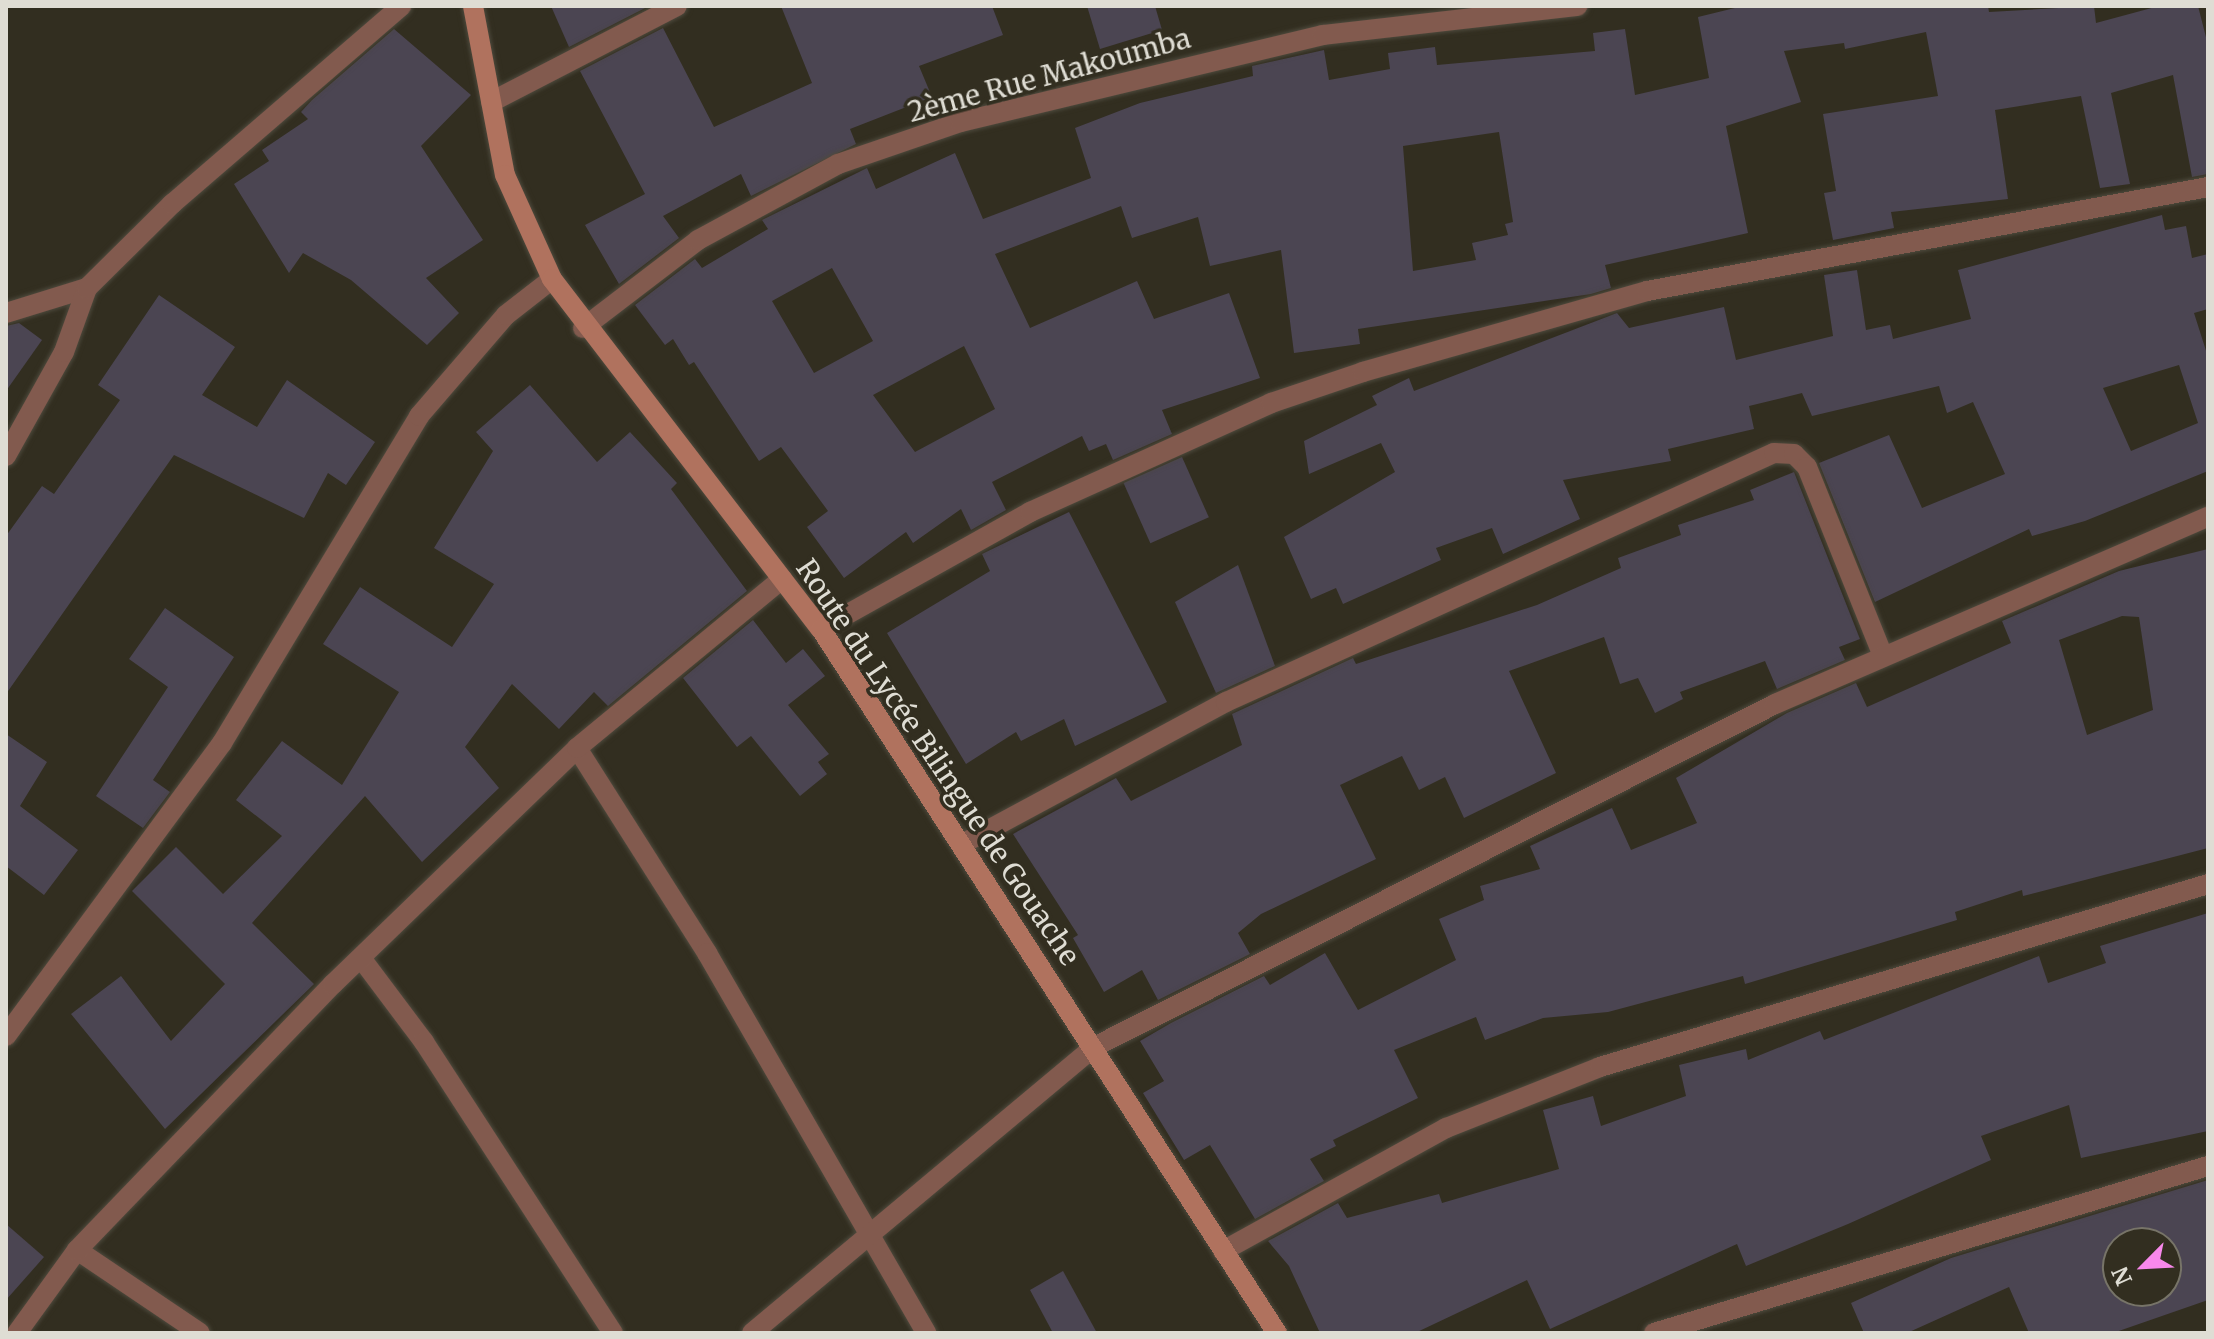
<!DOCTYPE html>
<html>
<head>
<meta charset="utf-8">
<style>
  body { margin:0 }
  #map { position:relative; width:2214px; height:1339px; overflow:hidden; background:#322e20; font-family:Merriweather,serif }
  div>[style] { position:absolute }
  .building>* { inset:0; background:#4b4552; transform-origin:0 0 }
  .roads { filter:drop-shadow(0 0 2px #4e4a3d) drop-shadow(0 0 2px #4e4a3d) }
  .street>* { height:20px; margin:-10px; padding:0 10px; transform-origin:10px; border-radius:10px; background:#825a4e }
  .secondary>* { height:20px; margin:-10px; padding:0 10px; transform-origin:10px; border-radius:10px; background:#b0725e }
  span { translate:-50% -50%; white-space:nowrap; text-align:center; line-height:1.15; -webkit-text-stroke:7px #322e20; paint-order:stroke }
  .street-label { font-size:28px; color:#dfddd4 }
  .frame { position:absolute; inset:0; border:8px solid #dfddd4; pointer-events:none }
  .north { position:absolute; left:2102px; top:1227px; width:80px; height:80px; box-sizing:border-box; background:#322e20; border:2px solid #777468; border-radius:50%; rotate:246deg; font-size:22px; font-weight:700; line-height:32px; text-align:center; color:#dfddd4 }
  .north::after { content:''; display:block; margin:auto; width:28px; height:36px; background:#f888eb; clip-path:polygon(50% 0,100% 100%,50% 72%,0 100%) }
</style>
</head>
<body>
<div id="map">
  <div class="building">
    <i style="clip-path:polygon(551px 6px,649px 6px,569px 47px)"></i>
    <i style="clip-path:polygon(781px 6px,992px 6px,1003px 35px,919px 66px,932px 97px,850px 129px,856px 144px,751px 196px,741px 174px,663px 216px,679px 238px,619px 284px,585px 225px,645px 194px,580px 71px,663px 28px,714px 127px,812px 83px)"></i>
    <i style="clip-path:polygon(1087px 6px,1155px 6px,1162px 30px,1100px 49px)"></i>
    <i style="clip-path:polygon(evenodd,1743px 6px,1988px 6px,1989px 12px,2094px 6px,2096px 23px,2159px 6px,2198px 6px,2208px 45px,2208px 174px,2192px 177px,2173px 75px,2111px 93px,2130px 184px,2100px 188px,2081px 96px,1995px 110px,2008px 199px,1891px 212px,1894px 228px,1833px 240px,1824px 193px,1836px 191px,1823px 114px,1938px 96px,1926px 32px,1845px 49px,1844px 43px,1784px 51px,1801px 102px,1726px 126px,1748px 233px,1605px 265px,1611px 288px,1591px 294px,1358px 329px,1360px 344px,1294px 353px,1281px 250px,1210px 266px,1198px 217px,1132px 238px,1121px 206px,995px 254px,1030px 328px,1137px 281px,1154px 319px,1229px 293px,1260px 378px,1162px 410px,1172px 434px,1113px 460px,1106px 444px,1089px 451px,1082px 436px,992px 482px,1006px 510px,971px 530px,961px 509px,913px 543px,906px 532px,844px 578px,807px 527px,828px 511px,781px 447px,759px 461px,694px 362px,689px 365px,673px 339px,665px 345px,635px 305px,695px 259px,702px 268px,768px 229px,762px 220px,867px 168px,876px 189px,955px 153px,983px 219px,1091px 178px,1075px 128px,1140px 103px,1253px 76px,1252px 66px,1324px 50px,1329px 80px,1390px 69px,1388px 53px,1435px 47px,1437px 65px,1595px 51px,1593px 33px,1625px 29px,1635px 95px,1709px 78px,1698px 17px,1743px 6px,1499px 132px,1513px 222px,1505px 224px,1508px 235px,1472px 243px,1476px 260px,1413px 271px,1403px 146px,1499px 132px,1743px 6px,832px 268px,873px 341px,814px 373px,772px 301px,832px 268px,1743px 6px,964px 346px,995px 409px,915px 452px,873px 395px,964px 346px)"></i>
    <i style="clip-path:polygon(394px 29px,471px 95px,421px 146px,483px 240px,426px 278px,459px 313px,427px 345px,351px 280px,303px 253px,289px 273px,234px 184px,269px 161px,262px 150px,308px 119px,301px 112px,312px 100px)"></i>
    <i style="clip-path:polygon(evenodd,2162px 215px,2165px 230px,2186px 226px,2192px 258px,2208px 254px,2208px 309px,2194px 313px,2208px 357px,2208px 471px,2085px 521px,2032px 536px,2029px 529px,1875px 602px,1819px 463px,1889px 435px,1922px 508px,2005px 474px,1973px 402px,1947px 413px,1939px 386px,1812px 416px,1802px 393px,1749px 406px,1754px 429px,1668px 449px,1671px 461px,1563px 480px,1580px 519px,1503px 554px,1492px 528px,1436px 548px,1441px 560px,1343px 604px,1336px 588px,1311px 599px,1284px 537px,1395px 472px,1381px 443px,1309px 474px,1304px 441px,1377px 405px,1372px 396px,1409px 378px,1414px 391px,1617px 313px,1629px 328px,1724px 307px,1736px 360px,1833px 336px,1824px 275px,1857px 270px,1866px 330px,1890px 325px,1893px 339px,1971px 319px,1958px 270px,2162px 215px,2179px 365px,2198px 423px,2131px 451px,2103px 388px,2179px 365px)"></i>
    <i style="clip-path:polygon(159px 295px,235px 347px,202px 395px,257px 427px,287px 380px,375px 442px,346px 485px,328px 473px,304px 518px,174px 455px,6px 694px,6px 536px,42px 486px,54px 494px,120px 400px,98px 385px)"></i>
    <i style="clip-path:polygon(19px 323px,42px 340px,6px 391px,6px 326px)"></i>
    <i style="clip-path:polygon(530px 385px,597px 462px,630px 432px,677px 483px,671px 489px,747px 591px,608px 706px,594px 692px,559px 729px,512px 684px,465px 747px,499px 788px,422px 862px,365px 796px,252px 923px,314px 984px,165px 1129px,71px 1014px,121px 976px,171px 1041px,225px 984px,132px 891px,176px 847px,223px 894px,282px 836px,236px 800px,282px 741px,342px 785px,399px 692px,323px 644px,360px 587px,452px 647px,494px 584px,434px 548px,493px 451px,476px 432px)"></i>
    <i style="left:1182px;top:457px;width:66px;height:64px;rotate:66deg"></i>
    <i style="clip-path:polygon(1794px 472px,1860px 639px,1839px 647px,1845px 660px,1777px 689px,1765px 661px,1680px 692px,1683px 699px,1655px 713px,1638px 678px,1620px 684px,1604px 637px,1509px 671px,1556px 773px,1464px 818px,1445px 777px,1419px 790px,1402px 756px,1340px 785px,1376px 859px,1261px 914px,1238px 933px,1250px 954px,1158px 1000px,1142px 970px,1104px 992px,1073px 938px,1078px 935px,1013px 834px,1116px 778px,1131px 801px,1242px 745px,1232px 714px,1353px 658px,1356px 664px,1537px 605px,1621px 568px,1618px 558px,1681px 535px,1678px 525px,1754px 500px,1750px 490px)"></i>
    <i style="clip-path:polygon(1069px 512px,1167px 702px,1075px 746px,1064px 719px,1021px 741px,1016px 732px,966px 764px,887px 633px,990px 571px,982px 554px)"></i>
    <i style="clip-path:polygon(evenodd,2208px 549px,2208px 848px,2023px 896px,2022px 890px,1955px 912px,1957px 920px,1745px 984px,1743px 976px,1608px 1012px,1543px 1018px,1485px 1040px,1476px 1017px,1394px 1050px,1418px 1098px,1333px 1140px,1336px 1146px,1310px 1159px,1324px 1181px,1255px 1219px,1210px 1145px,1184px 1160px,1143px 1093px,1164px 1081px,1140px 1041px,1171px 1023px,1264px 976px,1270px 985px,1325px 953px,1358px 1010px,1456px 960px,1439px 919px,1484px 900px,1480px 886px,1540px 869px,1530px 846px,1612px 808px,1631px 850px,1697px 823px,1676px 778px,1787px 713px,1856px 683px,1867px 707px,2011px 643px,2002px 621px,2119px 571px,2208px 549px,2122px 616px,2139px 617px,2153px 710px,2087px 735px,2059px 640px,2122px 616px)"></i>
    <i style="clip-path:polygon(1238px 565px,1275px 666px,1216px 693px,1175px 602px)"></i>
    <i style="clip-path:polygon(165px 608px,234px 657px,153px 780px,170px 792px,143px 828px,96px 796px,168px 687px,129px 659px)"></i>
    <i style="clip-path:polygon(753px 620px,786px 663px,803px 649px,825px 676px,788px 705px,829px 754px,818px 762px,827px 774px,800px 796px,751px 736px,737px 747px,683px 678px)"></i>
    <i style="clip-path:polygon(6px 734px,47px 762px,20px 806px,78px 850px,44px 895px,6px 866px)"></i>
    <i style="clip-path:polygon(2208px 913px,2208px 1131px,2081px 1158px,2069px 1105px,1981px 1136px,1991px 1160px,1848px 1224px,1746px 1266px,1737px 1244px,1550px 1329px,1527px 1280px,1415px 1333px,1320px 1333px,1289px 1266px,1268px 1241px,1338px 1203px,1347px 1218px,1439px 1194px,1442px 1203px,1559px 1169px,1543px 1110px,1593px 1096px,1601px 1126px,1686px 1096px,1679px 1065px,1746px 1049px,1748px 1060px,1820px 1031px,1824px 1040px,2039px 956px,2048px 983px,2106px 963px,2100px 946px)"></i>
    <i style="clip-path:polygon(evenodd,2208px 1180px,2208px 1300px,2113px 1333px,2029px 1333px,2009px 1287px,1907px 1333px,1864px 1333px,1851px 1303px,1951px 1258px,2208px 1180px,2118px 1243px,2166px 1243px,2166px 1291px,2118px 1291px,2118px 1243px)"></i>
    <i style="clip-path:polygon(6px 1224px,44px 1257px,6px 1300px)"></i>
    <i style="clip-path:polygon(1063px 1271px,1097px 1333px,1053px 1333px,1030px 1290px)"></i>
  </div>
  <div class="roads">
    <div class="street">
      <i style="left:491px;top:102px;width:209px;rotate:-27.3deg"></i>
      <i style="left:6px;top:313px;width:85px;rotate:-17.2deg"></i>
      <i style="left:583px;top:328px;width:145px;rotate:-37.4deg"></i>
      <i style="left:698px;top:240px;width:159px;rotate:-28.5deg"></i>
      <i style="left:838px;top:164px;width:130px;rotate:-18.9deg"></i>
      <i style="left:961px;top:122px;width:372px;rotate:-13.5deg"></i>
      <i style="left:1323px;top:35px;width:256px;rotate:-6.5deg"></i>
      <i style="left:6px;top:456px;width:119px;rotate:-60.9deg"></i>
      <i style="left:64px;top:352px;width:68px;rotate:-70.2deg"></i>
      <i style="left:87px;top:288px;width:120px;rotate:-44.7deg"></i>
      <i style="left:172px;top:204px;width:303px;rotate:-40.8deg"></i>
      <i style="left:821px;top:629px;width:240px;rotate:-29.2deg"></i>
      <i style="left:1030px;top:512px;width:265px;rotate:-24.3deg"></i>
      <i style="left:1271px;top:403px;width:97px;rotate:-18.6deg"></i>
      <i style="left:1363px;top:372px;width:295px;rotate:-15.9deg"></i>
      <i style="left:1647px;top:291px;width:571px;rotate:-10.5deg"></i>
      <i style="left:577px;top:748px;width:243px;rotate:57.6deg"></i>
      <i style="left:707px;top:953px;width:439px;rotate:60deg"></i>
      <i style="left:964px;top:843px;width:298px;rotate:-28.3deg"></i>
      <i style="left:1226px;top:702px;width:602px;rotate:-24.44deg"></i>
      <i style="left:1774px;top:453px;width:20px;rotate:3deg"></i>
      <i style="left:1794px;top:454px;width:18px;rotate:45deg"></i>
      <i style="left:1807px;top:467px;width:204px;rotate:68.1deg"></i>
      <i style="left:361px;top:958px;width:105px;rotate:53.1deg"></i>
      <i style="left:424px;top:1042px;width:347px;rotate:57deg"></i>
      <i style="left:6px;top:1036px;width:364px;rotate:-53.6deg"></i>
      <i style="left:222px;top:743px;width:382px;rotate:-58.9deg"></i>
      <i style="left:419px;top:416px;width:133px;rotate:-49.3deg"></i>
      <i style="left:506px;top:315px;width:58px;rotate:-38deg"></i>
      <i style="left:77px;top:1250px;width:148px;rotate:34deg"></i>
      <i style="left:1223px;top:1251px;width:255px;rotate:-28.9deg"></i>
      <i style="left:1446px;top:1128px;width:166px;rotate:-21.6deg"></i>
      <i style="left:1600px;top:1067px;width:635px;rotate:-16.75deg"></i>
      <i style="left:17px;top:1333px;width:102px;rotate:-54.1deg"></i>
      <i style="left:77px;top:1250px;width:369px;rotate:-46.1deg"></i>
      <i style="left:333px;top:984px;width:339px;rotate:-44deg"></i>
      <i style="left:577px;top:748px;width:266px;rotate:-39.5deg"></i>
      <i style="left:752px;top:1333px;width:446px;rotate:-39.9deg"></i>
      <i style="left:1094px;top:1047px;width:763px;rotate:-26.73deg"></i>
      <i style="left:1775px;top:704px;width:472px;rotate:-23.4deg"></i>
      <i style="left:1654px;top:1333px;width:579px;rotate:-16.78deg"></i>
    </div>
    <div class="secondary">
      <i style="left:473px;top:6px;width:172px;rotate:79.3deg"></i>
      <i style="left:505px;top:175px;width:114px;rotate:65.7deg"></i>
      <i style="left:552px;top:279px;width:441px;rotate:52.5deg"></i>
      <i style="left:821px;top:629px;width:839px;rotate:57.07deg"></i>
    </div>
  </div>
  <div class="street-label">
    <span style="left:1049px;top:75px;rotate:-15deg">2ème Rue Makoumba</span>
    <span style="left:938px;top:762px;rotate:56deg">Route du Lycée Bilingue de Gouache</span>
  </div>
  <div class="frame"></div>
  <div class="north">N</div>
</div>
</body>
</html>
